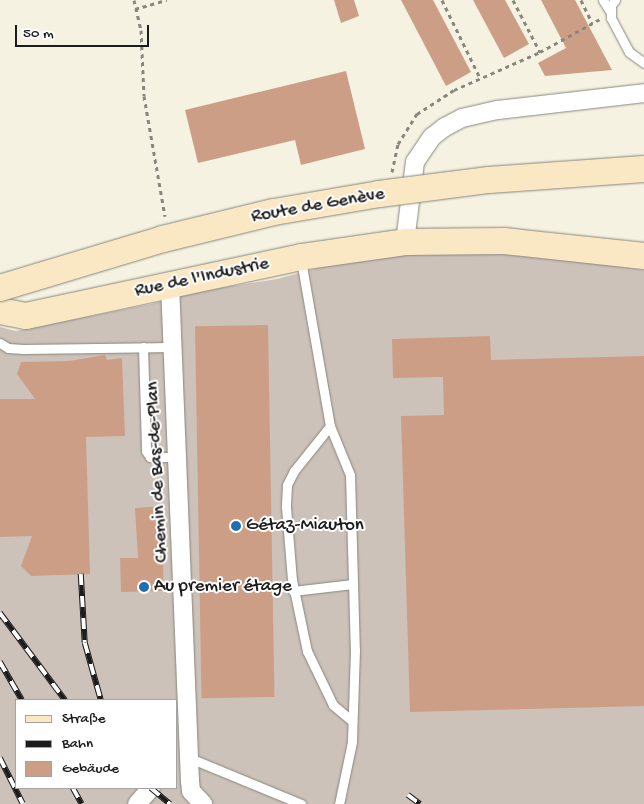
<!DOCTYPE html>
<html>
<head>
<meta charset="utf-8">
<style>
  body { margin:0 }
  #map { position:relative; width:644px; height:804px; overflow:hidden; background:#f5f2e2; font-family:"Gochi Hand",sans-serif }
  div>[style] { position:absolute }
  .industrial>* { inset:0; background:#cdc2b9 }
  .building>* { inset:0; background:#cd9e86; transform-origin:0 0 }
  .path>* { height:3px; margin-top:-1.5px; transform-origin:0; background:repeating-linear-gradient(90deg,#88877f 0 4px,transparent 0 8px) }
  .roads { filter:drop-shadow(0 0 1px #88877f) drop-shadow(0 0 1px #88877f) }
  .lane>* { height:9px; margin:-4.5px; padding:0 4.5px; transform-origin:4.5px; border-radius:4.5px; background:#fff }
  .street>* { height:18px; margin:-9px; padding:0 9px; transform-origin:9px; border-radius:9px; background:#fff }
  .secondary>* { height:26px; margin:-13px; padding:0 13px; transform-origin:13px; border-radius:13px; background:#fae7c3 }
  .rail>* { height:5.5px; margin-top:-2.75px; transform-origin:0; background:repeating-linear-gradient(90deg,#fff 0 11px,#1c1c1c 0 22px); box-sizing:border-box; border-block:1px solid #1c1c1c }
  .bridges { filter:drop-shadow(0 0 1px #88877f) drop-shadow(0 0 1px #88877f) }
  .secondary-bridge>* { height:26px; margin:-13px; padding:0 13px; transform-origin:13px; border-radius:13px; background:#fae7c3 }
  .dots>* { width:14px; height:14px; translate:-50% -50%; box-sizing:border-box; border:2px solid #fff; border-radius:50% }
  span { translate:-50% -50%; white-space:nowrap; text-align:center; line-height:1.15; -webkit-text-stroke:4px #fff; paint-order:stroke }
  .street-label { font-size:19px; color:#1c1c1c }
  .poi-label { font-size:19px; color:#1c1c1c }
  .left { translate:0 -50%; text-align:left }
  .legend { position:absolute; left:15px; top:699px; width:162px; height:90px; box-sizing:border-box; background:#fff; border:1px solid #a4a4a4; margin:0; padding:6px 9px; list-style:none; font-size:15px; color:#1c1c1c }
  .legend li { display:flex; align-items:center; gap:10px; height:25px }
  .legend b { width:25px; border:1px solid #a4a4a4 }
  .scale { position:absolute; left:15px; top:25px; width:134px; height:22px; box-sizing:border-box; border:2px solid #1c1c1c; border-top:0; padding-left:6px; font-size:15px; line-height:18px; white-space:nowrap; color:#1c1c1c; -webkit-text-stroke:4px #fff; paint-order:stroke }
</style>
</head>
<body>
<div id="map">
  <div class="industrial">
    <i style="clip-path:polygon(evenodd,457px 250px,529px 255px,644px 270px,644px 804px,0 804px,0 327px,16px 331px,151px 304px,201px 291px,277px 279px,322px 267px,383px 257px,457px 250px,16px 700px,176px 700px,176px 788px,16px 788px,16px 700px)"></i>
  </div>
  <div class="building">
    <i style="clip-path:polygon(334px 0,354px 0,359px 16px,341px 23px)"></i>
    <i style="clip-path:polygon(401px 0,433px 0,471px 72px,446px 86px)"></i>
    <i style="clip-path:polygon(473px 0,505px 0,529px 44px,504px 58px)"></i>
    <i style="clip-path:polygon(541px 0,575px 0,612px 70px,545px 76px,538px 63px,566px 48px)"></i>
    <i style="clip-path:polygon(346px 71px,365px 149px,301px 165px,295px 140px,198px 163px,185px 110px)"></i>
    <i style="left:268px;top:325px;width:372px;height:73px;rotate:89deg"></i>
    <i style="clip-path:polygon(490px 336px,491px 360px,644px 356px,644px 706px,410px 712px,401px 416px,444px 415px,443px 377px,393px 378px,392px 339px)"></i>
    <i style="clip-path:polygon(105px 355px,107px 360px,122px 358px,125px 436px,86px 437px,90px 574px,31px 576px,21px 566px,32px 536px,0 537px,0 399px,35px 399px,17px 374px,21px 362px,69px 361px)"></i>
    <i style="clip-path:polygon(164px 506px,163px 591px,121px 592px,120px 558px,138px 558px,135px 508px)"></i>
  </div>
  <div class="path">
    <i style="left:134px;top:0;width:31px;rotate:77deg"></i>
    <i style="left:141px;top:30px;width:66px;rotate:87.4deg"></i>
    <i style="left:144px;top:96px;width:122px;rotate:80.1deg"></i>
    <i style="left:442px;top:0;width:87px;rotate:64deg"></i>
    <i style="left:513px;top:0;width:59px;rotate:62.6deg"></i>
    <i style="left:581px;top:0;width:25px;rotate:64deg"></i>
    <i style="left:135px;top:9px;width:33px;rotate:-16deg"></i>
    <i style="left:392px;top:172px;width:29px;rotate:-78deg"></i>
    <i style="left:398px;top:144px;width:36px;rotate:-58deg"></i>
    <i style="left:417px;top:114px;width:44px;rotate:-33deg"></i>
    <i style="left:454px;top:90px;width:94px;rotate:-23.8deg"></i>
    <i style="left:540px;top:52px;width:68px;rotate:-28.8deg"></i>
  </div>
  <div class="roads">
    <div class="lane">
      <i style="left:603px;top:0;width:15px;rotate:58deg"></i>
      <i style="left:615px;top:0;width:6px;rotate:129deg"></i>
      <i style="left:611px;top:5px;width:13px;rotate:90deg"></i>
      <i style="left:611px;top:18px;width:38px;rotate:62deg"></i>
      <i style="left:629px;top:52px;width:19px;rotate:36deg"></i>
      <i style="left:301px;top:260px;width:169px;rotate:80.1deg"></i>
      <i style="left:330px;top:426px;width:53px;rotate:67.8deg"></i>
      <i style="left:350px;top:475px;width:175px;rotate:88.4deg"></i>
      <i style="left:355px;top:650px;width:92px;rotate:91.9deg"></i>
      <i style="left:352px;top:742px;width:63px;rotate:101.8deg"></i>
      <i style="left:0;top:343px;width:9px;rotate:32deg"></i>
      <i style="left:8px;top:348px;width:15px;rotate:4deg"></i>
      <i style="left:23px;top:349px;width:150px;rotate:-0.8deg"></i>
      <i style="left:143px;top:347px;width:104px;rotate:88.3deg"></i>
      <i style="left:146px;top:451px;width:7px;rotate:56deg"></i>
      <i style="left:150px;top:457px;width:29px"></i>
      <i style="left:330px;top:426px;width:58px;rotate:128.7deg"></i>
      <i style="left:294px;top:471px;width:16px;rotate:117deg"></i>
      <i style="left:287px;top:485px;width:22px;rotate:93deg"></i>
      <i style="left:286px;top:507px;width:73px;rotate:85.3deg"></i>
      <i style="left:292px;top:580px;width:73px;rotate:78.1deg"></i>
      <i style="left:307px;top:651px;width:60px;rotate:64.3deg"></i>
      <i style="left:333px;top:705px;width:25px;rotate:40deg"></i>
      <i style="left:293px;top:591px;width:60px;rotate:-6.7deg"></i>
      <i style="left:192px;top:759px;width:118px;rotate:22.4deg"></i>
    </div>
    <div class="street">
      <i style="left:405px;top:242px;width:81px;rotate:-82.9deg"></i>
      <i style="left:415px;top:162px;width:30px;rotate:-56deg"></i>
      <i style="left:432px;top:137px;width:16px;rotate:-38deg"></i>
      <i style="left:445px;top:127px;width:19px;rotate:-28deg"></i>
      <i style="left:462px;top:118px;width:37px;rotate:-13deg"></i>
      <i style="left:498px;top:110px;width:147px;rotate:-6.6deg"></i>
      <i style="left:170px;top:284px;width:497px;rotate:87.7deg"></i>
      <i style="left:190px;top:781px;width:10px;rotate:84deg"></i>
      <i style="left:191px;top:791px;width:18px;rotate:47deg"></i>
      <i style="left:137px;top:804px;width:21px;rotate:-49deg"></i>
    </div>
    <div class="secondary">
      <i style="left:0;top:311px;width:26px;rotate:11deg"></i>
      <i style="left:26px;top:316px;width:281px;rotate:-12.1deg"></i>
      <i style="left:301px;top:257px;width:105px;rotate:-8.2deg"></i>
      <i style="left:405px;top:242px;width:99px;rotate:-0.6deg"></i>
      <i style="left:504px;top:241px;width:141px;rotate:6.1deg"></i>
    </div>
  </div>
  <div class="rail">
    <i style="left:81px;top:574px;width:69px;rotate:86.7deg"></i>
    <i style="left:85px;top:643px;width:59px;rotate:74.3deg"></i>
    <i style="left:0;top:613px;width:109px;rotate:53.2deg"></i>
    <i style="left:0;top:662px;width:44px;rotate:59.9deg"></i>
    <i style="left:0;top:758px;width:51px;rotate:63.4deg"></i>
    <i style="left:73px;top:788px;width:18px;rotate:61deg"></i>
    <i style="left:151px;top:788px;width:25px;rotate:40deg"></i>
    <i style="left:408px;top:795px;width:15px;rotate:37deg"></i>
  </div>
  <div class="bridges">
    <div class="secondary-bridge">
      <i style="left:0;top:288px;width:170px;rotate:-16.7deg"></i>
      <i style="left:163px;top:239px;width:114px;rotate:-13.7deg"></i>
      <i style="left:274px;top:212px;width:107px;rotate:-9.7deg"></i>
      <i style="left:379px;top:194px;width:111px;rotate:-7.3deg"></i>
      <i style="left:489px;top:180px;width:155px;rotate:-4.1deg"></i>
    </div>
  </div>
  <div class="dots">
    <i style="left:236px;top:526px;background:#1f6fb2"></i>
    <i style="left:144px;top:587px;background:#1f6fb2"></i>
  </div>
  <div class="street-label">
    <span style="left:318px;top:206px;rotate:-10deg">Route de Genève</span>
    <span style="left:202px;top:278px;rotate:-12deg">Rue de l'Industrie</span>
    <span style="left:158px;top:472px;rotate:-93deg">Chemin de Bas-de-Plan</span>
  </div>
  <div class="poi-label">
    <span class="left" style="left:246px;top:526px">Gétaz-Miauton</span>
    <span class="left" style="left:154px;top:587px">Au premier étage</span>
  </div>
  <ul class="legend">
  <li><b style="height:6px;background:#fae7c3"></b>Straße</li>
  <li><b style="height:6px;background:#1c1c1c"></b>Bahn</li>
  <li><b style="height:14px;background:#cd9e86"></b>Gebäude</li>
  </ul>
  <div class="scale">50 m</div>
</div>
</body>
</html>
